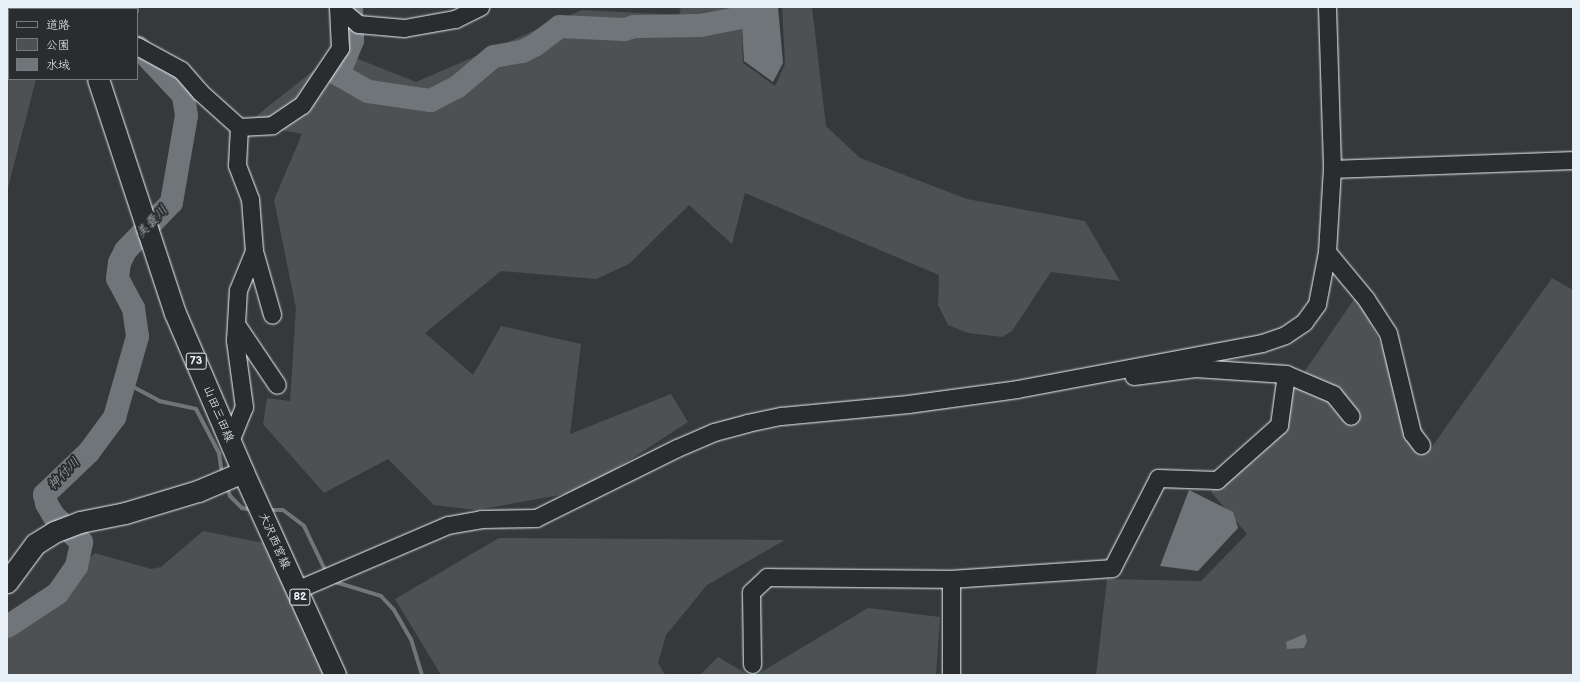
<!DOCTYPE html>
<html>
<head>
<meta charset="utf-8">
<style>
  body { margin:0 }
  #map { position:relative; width:1580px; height:682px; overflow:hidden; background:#35393a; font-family:"Balsamiq Sans","Klee One",sans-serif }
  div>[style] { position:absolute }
  .green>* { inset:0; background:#4d5152 }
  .water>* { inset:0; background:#707579 }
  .stream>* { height:4px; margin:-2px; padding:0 2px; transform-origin:2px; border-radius:2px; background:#707579 }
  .river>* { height:23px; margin:-11.5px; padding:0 11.5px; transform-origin:11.5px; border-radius:11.5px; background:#707579 }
  .roads { filter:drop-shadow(0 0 1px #e8f1f8) drop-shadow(0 0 1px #e8f1f8) }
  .minor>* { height:17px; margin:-8.5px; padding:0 8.5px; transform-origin:8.5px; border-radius:8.5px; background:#2a2d2e }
  .major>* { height:21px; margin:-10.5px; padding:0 10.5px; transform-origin:10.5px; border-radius:10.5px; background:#2a2d2e }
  span { translate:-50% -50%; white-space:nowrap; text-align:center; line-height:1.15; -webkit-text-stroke:4px #2a2d2e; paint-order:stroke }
  .shield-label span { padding:1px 3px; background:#2a2d2e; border:1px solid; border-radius:3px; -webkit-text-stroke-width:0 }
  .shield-label { font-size:11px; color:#e8f1f8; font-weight:700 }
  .street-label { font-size:12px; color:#e8f1f8 }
  .water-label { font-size:13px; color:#acb3b8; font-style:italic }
  .frame { position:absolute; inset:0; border:8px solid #e8f1f8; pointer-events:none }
  .legend { position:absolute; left:8px; top:8px; width:130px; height:72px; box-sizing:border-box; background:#2a2d2e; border:1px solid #767b7f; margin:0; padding:5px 7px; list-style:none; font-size:12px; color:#e8f1f8 }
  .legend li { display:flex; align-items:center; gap:8px; height:20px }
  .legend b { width:20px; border:1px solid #767b7f }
</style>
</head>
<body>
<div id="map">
  <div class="green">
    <i style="clip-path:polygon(7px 7px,54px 7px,9px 9px,9px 79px,36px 79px,7px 192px)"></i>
    <i style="clip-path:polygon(681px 7px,741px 7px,743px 63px,775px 86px,785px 64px,782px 7px,812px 7px,826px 126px,860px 158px,967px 199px,1085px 221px,1120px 281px,1051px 272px,1012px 331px,1002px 337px,968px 333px,948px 325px,938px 305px,939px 275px,745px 193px,732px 244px,689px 205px,629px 264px,596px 279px,501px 271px,425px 333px,473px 375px,501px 326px,581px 344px,570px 434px,671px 394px,688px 422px,582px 491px,476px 510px,434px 505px,388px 459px,324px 493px,263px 424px,267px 398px,290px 401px,296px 308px,274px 200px,302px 134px,246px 124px,338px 51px,416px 82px,582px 10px,679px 15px)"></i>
    <i style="clip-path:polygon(1552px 278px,1573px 290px,1573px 675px,1096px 675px,1107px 579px,1201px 581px,1247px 534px,1211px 492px,1268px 425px,1357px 295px,1431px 448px)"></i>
    <i style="clip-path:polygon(203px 531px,264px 543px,331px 675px,7px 675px,7px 625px,95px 553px,151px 569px,161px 567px)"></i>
    <i style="clip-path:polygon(499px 538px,785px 540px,707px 585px,666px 635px,658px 663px,665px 675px,441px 675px,395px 599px)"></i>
    <i style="clip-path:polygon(868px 608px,940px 617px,936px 675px,756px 675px)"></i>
    <i style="clip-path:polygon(718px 657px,749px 675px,700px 675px)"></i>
  </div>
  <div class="water">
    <i style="clip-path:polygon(741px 7px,778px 7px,783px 63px,773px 82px,744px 61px)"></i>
    <i style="clip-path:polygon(1189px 490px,1233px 512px,1238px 528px,1198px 571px,1160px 566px)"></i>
    <i style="clip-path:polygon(1305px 634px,1307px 641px,1304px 648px,1287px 649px,1286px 642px)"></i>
  </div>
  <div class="stream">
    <i style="left:124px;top:382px;width:40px;rotate:28deg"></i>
    <i style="left:159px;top:401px;width:38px;rotate:12deg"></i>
    <i style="left:196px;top:409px;width:50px;rotate:62.4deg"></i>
    <i style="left:219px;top:453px;width:22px;rotate:82deg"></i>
    <i style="left:226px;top:485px;width:12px;rotate:70deg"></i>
    <i style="left:230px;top:496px;width:17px;rotate:45deg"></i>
    <i style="left:242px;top:508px;width:11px;rotate:10deg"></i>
    <i style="left:267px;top:510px;width:16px"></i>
    <i style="left:283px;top:510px;width:26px;rotate:37deg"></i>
    <i style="left:304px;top:526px;width:51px;rotate:64.4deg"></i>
    <i style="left:332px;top:581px;width:51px;rotate:17deg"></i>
    <i style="left:381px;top:596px;width:19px;rotate:47deg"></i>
    <i style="left:394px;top:610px;width:34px;rotate:60deg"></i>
    <i style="left:411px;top:639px;width:38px;rotate:73deg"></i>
  </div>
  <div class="river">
    <i style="left:351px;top:7px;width:33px;rotate:88deg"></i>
    <i style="left:352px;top:40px;width:37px;rotate:112deg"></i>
    <i style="left:338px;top:74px;width:34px;rotate:30deg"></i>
    <i style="left:368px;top:91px;width:63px;rotate:8.3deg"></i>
    <i style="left:430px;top:100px;width:29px;rotate:-27deg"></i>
    <i style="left:456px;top:87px;width:48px;rotate:-40deg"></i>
    <i style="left:493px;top:56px;width:29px;rotate:-10deg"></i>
    <i style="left:522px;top:51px;width:13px;rotate:-27deg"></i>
    <i style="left:534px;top:45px;width:31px;rotate:-37deg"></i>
    <i style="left:559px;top:26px;width:65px;rotate:2.6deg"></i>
    <i style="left:624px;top:29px;width:10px;rotate:-17deg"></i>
    <i style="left:634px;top:26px;width:66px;rotate:-0.9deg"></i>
    <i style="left:700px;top:25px;width:42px;rotate:-11deg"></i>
    <i style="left:127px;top:9px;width:2px;rotate:-90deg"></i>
    <i style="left:7px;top:626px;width:60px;rotate:-33.4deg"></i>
    <i style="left:57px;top:593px;width:33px;rotate:-55deg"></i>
    <i style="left:76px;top:566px;width:25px;rotate:-78deg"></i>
    <i style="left:81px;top:542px;width:39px;rotate:-136deg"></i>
    <i style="left:53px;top:515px;width:14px;rotate:-120deg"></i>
    <i style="left:46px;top:503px;width:9px;rotate:-103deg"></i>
    <i style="left:44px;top:494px;width:61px;rotate:-43.7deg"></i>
    <i style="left:88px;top:452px;width:44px;rotate:-53.4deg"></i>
    <i style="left:114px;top:417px;width:84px;rotate:-74.1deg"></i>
    <i style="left:137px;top:336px;width:28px;rotate:-98deg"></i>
    <i style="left:133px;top:308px;width:34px;rotate:-118deg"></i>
    <i style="left:117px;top:278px;width:16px;rotate:-83deg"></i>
    <i style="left:119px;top:262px;width:13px;rotate:-63deg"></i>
    <i style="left:125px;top:250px;width:66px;rotate:-46.2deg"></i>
    <i style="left:171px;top:202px;width:88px;rotate:-80.2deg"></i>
    <i style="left:186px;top:115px;width:20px;rotate:-99deg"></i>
    <i style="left:183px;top:95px;width:67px;rotate:-133.2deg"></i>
  </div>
  <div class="roads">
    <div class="minor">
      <i style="left:338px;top:7px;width:26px;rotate:40deg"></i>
      <i style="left:358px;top:24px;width:46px;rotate:5deg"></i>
      <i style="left:404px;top:28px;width:52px;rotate:-10deg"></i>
      <i style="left:455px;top:19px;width:28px;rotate:-26deg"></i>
      <i style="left:1327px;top:7px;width:162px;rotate:88.2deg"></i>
      <i style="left:1332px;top:169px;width:241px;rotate:-2.1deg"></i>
      <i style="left:137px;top:46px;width:50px;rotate:28.6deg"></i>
      <i style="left:181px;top:70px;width:29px;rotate:49deg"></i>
      <i style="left:200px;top:92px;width:52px;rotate:41.9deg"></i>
      <i style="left:239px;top:127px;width:33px;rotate:-3deg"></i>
      <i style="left:272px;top:125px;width:36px;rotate:-34deg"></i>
      <i style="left:302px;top:105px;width:69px;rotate:-56.3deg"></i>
      <i style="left:340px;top:48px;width:41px;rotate:-92.8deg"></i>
      <i style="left:254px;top:251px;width:66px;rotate:74.1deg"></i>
      <i style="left:1327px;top:252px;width:61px;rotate:50.3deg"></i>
      <i style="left:1366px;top:299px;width:40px;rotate:57.1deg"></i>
      <i style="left:1388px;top:333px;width:103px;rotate:76.5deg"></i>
      <i style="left:1412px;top:433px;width:15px;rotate:53deg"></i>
      <i style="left:236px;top:324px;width:73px;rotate:56.1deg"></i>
      <i style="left:1286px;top:374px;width:51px;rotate:23.1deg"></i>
      <i style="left:1333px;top:394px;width:28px;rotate:51deg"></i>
      <i style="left:230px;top:441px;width:37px;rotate:-68deg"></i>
      <i style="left:244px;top:407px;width:68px;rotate:-97.7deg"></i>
      <i style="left:235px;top:340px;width:50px;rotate:-86.6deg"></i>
      <i style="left:238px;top:290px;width:42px;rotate:-67.7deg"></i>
      <i style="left:254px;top:251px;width:52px;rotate:-94.4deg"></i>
      <i style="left:250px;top:199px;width:36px;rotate:-111deg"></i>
      <i style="left:237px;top:165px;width:38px;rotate:-87deg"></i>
      <i style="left:951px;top:579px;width:161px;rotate:-3.9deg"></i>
      <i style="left:1112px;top:568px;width:101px;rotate:-62.9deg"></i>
      <i style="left:1158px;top:478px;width:59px;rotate:1.9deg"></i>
      <i style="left:1217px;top:480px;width:83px;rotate:-41.6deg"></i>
      <i style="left:1279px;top:425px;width:51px;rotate:-82.2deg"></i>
      <i style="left:1286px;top:374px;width:91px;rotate:-176.2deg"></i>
      <i style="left:1195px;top:368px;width:62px;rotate:172.5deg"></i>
      <i style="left:296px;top:590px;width:165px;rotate:-23.2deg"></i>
      <i style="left:448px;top:525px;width:34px;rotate:-10deg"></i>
      <i style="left:481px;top:519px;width:55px;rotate:-1deg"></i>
      <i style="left:536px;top:518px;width:157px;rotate:-26.4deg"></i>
      <i style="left:677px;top:448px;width:40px;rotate:-23.4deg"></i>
      <i style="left:714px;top:432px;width:34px;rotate:-15deg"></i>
      <i style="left:747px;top:423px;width:35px;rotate:-12deg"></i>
      <i style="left:781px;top:416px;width:128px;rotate:-5.4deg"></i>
      <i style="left:908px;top:404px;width:110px;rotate:-7.8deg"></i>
      <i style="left:1017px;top:389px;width:249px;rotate:-10.6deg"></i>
      <i style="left:1262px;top:343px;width:24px;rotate:-19deg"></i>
      <i style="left:1285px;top:335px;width:23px;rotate:-34deg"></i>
      <i style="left:1304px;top:322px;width:22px;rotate:-54deg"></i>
      <i style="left:1317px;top:304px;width:53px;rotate:-79.1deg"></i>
      <i style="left:1327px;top:252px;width:83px;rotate:-86.6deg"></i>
      <i style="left:752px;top:664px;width:72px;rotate:-90.8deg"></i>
      <i style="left:751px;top:592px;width:22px;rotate:-43deg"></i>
      <i style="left:767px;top:577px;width:184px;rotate:0.6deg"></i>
      <i style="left:951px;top:579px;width:96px;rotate:90deg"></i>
    </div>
    <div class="major">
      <i style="left:92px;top:9px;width:2px;rotate:-90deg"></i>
      <i style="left:98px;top:79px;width:246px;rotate:71.8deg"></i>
      <i style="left:175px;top:313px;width:173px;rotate:66.8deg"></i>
      <i style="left:243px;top:472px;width:223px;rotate:65.6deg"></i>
      <i style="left:7px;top:582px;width:47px;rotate:-53.6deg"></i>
      <i style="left:35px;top:544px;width:22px;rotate:-32deg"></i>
      <i style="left:54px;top:532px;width:28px;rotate:-21deg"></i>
      <i style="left:80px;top:522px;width:46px;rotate:-11.3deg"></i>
      <i style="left:125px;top:513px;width:76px;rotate:-16.8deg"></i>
      <i style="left:198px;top:491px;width:49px;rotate:-22.9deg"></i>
    </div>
  </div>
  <div class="shield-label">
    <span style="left:196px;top:361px">73</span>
    <span style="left:300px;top:597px">82</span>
  </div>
  <div class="street-label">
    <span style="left:218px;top:414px;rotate:67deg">山田三田線</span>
    <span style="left:274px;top:541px;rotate:66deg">大沢西宮線</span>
  </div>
  <div class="water-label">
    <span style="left:152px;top:222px;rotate:-46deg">美嚢川</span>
    <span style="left:64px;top:474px;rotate:-46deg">神付川</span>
  </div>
  <div class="frame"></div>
  <ul class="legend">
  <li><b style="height:5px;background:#2a2d2e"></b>道路</li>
  <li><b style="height:11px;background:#4d5152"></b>公園</li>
  <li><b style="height:11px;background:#707579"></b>水域</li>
  </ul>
</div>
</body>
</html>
